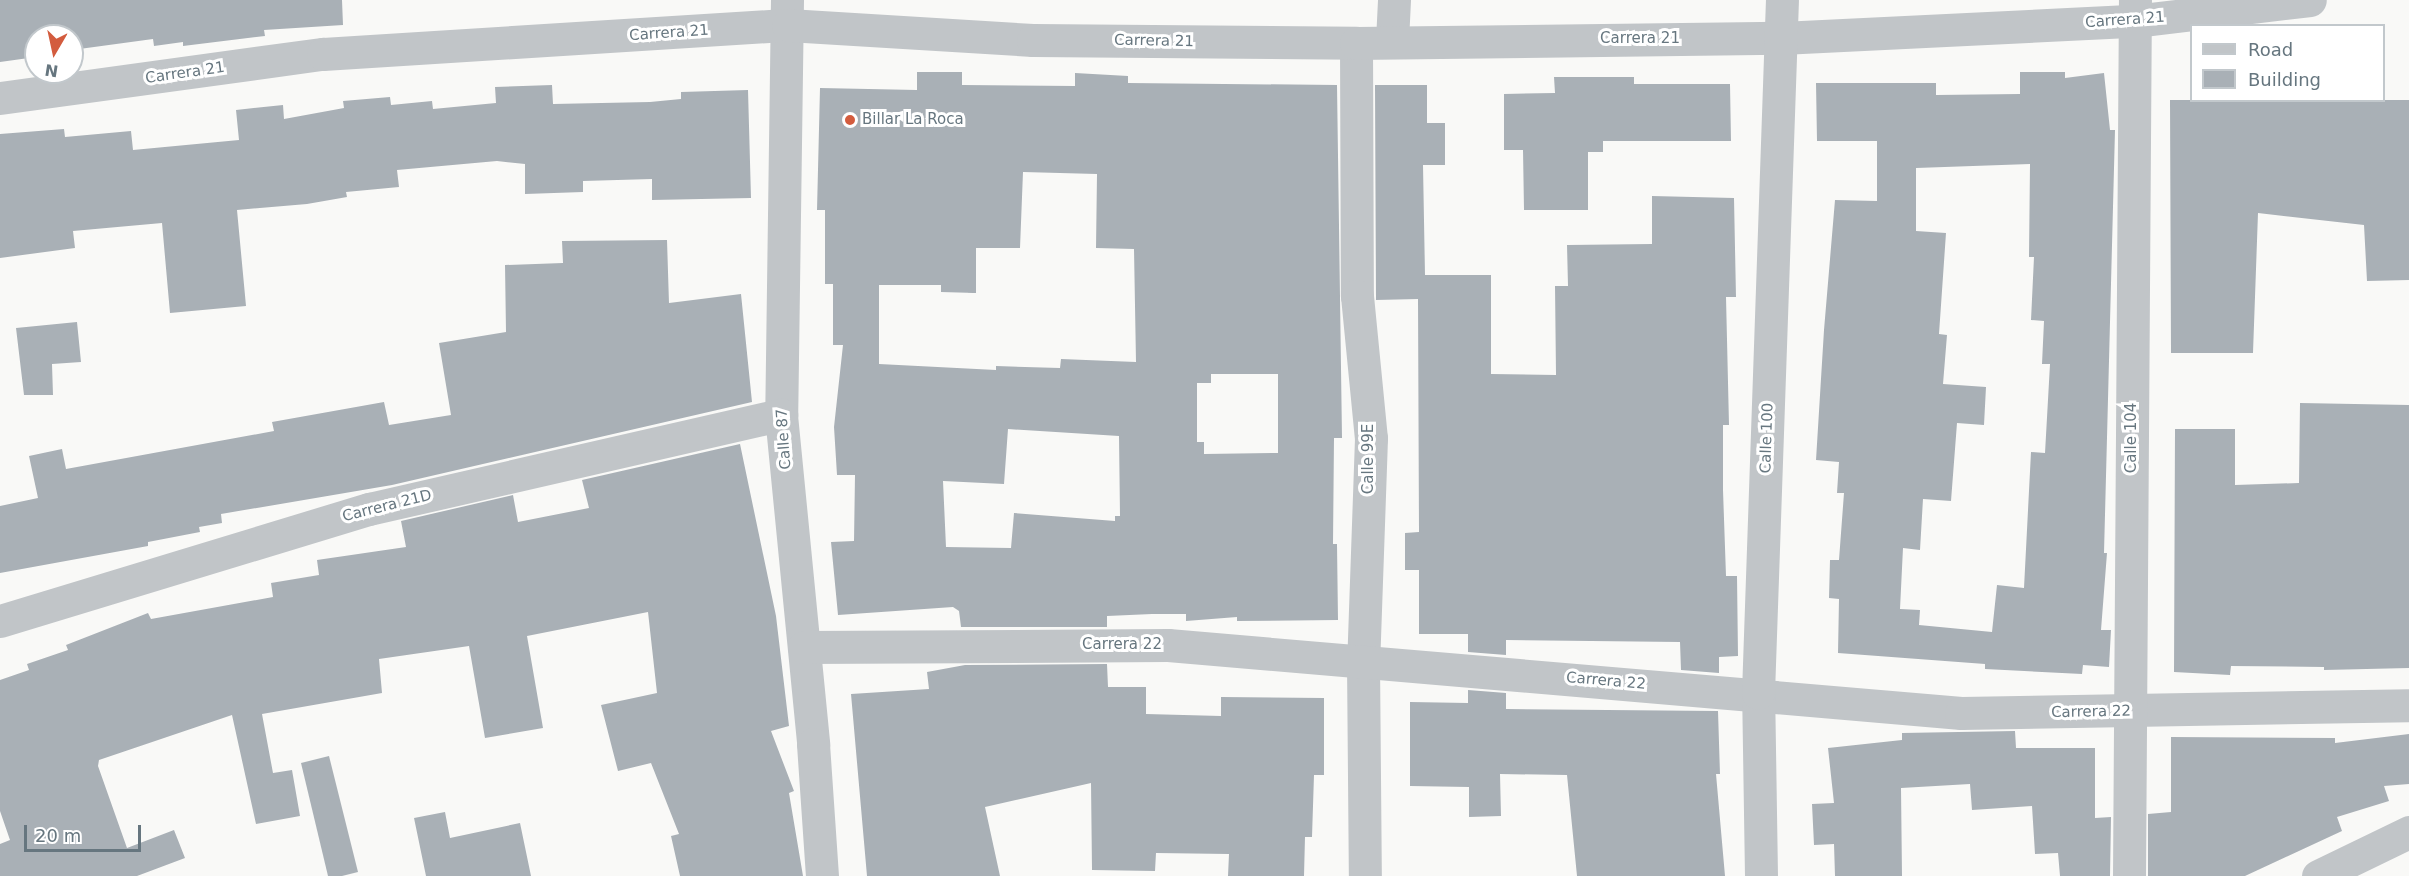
<!DOCTYPE html>
<html>
<head>
<meta charset="utf-8">
<style>
  body { margin:0 }
  #map { position:relative; width:2409px; height:876px; overflow:hidden; background:#f9f9f7; font-family:"DejaVu Sans",sans-serif }
  div>[style] { position:absolute }
  .building>* { inset:0; background:#a9b0b6 }
  .minor>* { height:33px; margin:-16.5px; padding:0 16.5px; transform-origin:16.5px; border-radius:16.5px; background:#c1c5c8 }
  .dots>* { width:16px; height:16px; translate:-50% -50%; box-sizing:border-box; border:3px solid #fff; border-radius:50% }
  span { translate:-50% -50%; white-space:nowrap; text-align:center; line-height:1.15; -webkit-text-stroke:6px #fff; paint-order:stroke }
  .street-label { font-size:15px; color:#66767f }
  .poi-label { font-size:15px; color:#66767f }
  .left { translate:0 -50%; text-align:left }
  .legend { position:absolute; left:2190px; top:24px; width:195px; height:78px; box-sizing:border-box; background:#fff; border:2px solid #c2c8cc; margin:0; padding:8px 10px; list-style:none; font-size:18px; color:#66767f }
  .legend li { display:flex; align-items:center; gap:12px; height:30px }
  .legend b { width:30px; border:2px solid #c2c8cc }
  .north { position:absolute; left:24px; top:24px; width:60px; height:60px; box-sizing:border-box; background:#fff; border:2px solid #c2c8cc; border-radius:50%; rotate:189deg; font-size:16px; font-weight:700; line-height:24px; text-align:center; color:#66767f }
  .north::after { content:''; display:block; margin:auto; width:21px; height:27px; background:#d35c3e; clip-path:polygon(50% 0,100% 100%,50% 72%,0 100%) }
  .scale { position:absolute; left:24px; top:825px; width:117px; height:27px; box-sizing:border-box; border:3px solid #66767f; border-top:0; padding-left:8px; font-size:18px; line-height:21px; white-space:nowrap; color:#66767f; -webkit-text-stroke:4px #fff; paint-order:stroke }
</style>
</head>
<body>
<div id="map">
  <div class="building">
    <i style="clip-path:polygon(0 0,342px 0,343px 25px,264px 30px,265px 36px,183px 46px,183px 42px,154px 46px,153px 39px,72px 50px,72px 36px,36px 36px,36px 57px,0 62px)"></i>
    <i style="clip-path:polygon(evenodd,917px 72px,962px 72px,962px 85px,1075px 86px,1075px 73px,1128px 76px,1128px 83px,1337px 85px,1342px 438px,1334px 438px,1333px 544px,1337px 544px,1338px 620px,1237px 621px,1237px 617px,1186px 621px,1186px 614px,1152px 614px,1107px 616px,1107px 627px,961px 627px,959px 611px,953px 607px,838px 615px,831px 542px,854px 541px,855px 475px,837px 475px,834px 427px,843px 345px,833px 345px,833px 284px,825px 284px,825px 210px,817px 210px,820px 88px,917px 90px,917px 72px,1023px 172px,1097px 174px,1096px 248px,1134px 249px,1136px 362px,1061px 359px,1060px 368px,996px 366px,996px 370px,879px 364px,879px 285px,941px 285px,941px 292px,976px 293px,976px 248px,1020px 248px,1023px 172px,917px 72px,1211px 374px,1278px 374px,1278px 453px,1204px 454px,1204px 442px,1197px 442px,1197px 383px,1211px 383px,1211px 374px,917px 72px,1008px 429px,1119px 436px,1120px 516px,1115px 516px,1115px 521px,1014px 513px,1011px 548px,946px 547px,943px 481px,1004px 484px,1008px 429px)"></i>
    <i style="clip-path:polygon(evenodd,2020px 72px,2065px 72px,2065px 78px,2104px 73px,2110px 130px,2115px 130px,2104px 553px,2107px 553px,2101px 630px,2111px 630px,2109px 667px,2083px 665px,2082px 674px,1985px 669px,1985px 664px,1838px 653px,1839px 599px,1829px 598px,1830px 560px,1839px 560px,1844px 493px,1837px 493px,1839px 462px,1816px 460px,1824px 330px,1835px 200px,1877px 201px,1877px 141px,1817px 141px,1816px 83px,1936px 83px,1936px 95px,2020px 94px,2020px 72px,2030px 164px,2029px 257px,2034px 257px,2031px 320px,2044px 321px,2042px 364px,2050px 364px,2045px 453px,2031px 452px,2024px 588px,1997px 585px,1992px 632px,1919px 625px,1920px 610px,1900px 609px,1903px 548px,1920px 550px,1923px 499px,1951px 501px,1957px 423px,1984px 425px,1986px 387px,1943px 384px,1947px 335px,1939px 334px,1946px 233px,1916px 231px,1916px 168px,2030px 164px)"></i>
    <i style="clip-path:polygon(1554px 77px,1634px 77px,1634px 84px,1730px 84px,1731px 141px,1603px 141px,1603px 152px,1588px 152px,1588px 210px,1524px 210px,1523px 150px,1504px 150px,1504px 94px,1555px 93px)"></i>
    <i style="clip-path:polygon(552px 85px,553px 104px,650px 102px,681px 99px,681px 92px,748px 90px,751px 198px,652px 200px,652px 179px,583px 181px,583px 192px,525px 194px,525px 164px,497px 161px,397px 170px,399px 187px,346px 192px,347px 197px,307px 204px,237px 210px,246px 306px,170px 313px,162px 223px,73px 231px,75px 248px,0 258px,0 134px,64px 129px,65px 137px,131px 131px,133px 150px,239px 140px,236px 110px,283px 105px,284px 119px,344px 108px,343px 101px,390px 97px,391px 105px,432px 101px,433px 109px,496px 103px,495px 87px)"></i>
    <i style="clip-path:polygon(1375px 85px,1427px 85px,1427px 123px,1445px 123px,1445px 165px,1423px 165px,1425px 275px,1491px 275px,1491px 374px,1556px 375px,1555px 286px,1568px 286px,1567px 245px,1652px 244px,1652px 196px,1734px 198px,1736px 297px,1726px 297px,1729px 425px,1723px 425px,1723px 490px,1726px 576px,1737px 576px,1738px 656px,1719px 657px,1719px 673px,1681px 670px,1680px 642px,1506px 640px,1506px 655px,1468px 652px,1468px 634px,1419px 634px,1419px 570px,1405px 570px,1405px 533px,1419px 532px,1418px 299px,1376px 300px)"></i>
    <i style="clip-path:polygon(2170px 100px,2409px 100px,2409px 280px,2367px 281px,2364px 225px,2258px 213px,2253px 353px,2171px 353px)"></i>
    <i style="clip-path:polygon(667px 240px,669px 303px,741px 294px,752px 402px,392px 485px,221px 514px,222px 523px,199px 527px,200px 532px,148px 542px,148px 546px,0 573px,0 506px,38px 498px,29px 456px,62px 449px,66px 469px,274px 431px,272px 422px,384px 402px,389px 425px,451px 415px,439px 343px,506px 332px,505px 265px,563px 263px,562px 241px)"></i>
    <i style="clip-path:polygon(77px 322px,81px 362px,52px 364px,53px 395px,24px 395px,16px 328px)"></i>
    <i style="clip-path:polygon(2300px 403px,2409px 405px,2409px 668px,2324px 670px,2324px 667px,2231px 666px,2230px 675px,2174px 672px,2175px 429px,2235px 429px,2235px 485px,2299px 483px)"></i>
    <i style="clip-path:polygon(740px 444px,776px 616px,789px 726px,771px 731px,794px 791px,789px 793px,803px 876px,680px 876px,671px 836px,679px 834px,651px 763px,618px 771px,601px 705px,657px 693px,648px 612px,527px 636px,543px 728px,485px 738px,469px 646px,379px 659px,382px 693px,262px 714px,273px 773px,292px 770px,300px 816px,256px 824px,232px 715px,99px 760px,98px 766px,127px 848px,174px 830px,185px 858px,137px 876px,0 876px,0 844px,10px 840px,0 811px,0 680px,29px 670px,27px 664px,68px 650px,66px 645px,148px 613px,151px 619px,273px 597px,271px 583px,319px 575px,317px 560px,406px 547px,401px 521px,513px 495px,518px 522px,589px 508px,582px 480px)"></i>
    <i style="clip-path:polygon(1107px 664px,1108px 687px,1146px 687px,1146px 714px,1221px 716px,1221px 697px,1324px 698px,1324px 775px,1314px 775px,1312px 837px,1305px 837px,1304px 876px,1228px 876px,1229px 854px,1156px 853px,1155px 871px,1092px 870px,1091px 783px,985px 807px,1000px 876px,867px 876px,851px 694px,929px 689px,927px 672px,965px 665px)"></i>
    <i style="clip-path:polygon(1468px 690px,1506px 693px,1506px 709px,1718px 711px,1720px 774px,1716px 774px,1725px 876px,1577px 876px,1567px 775px,1500px 774px,1501px 816px,1469px 817px,1469px 787px,1410px 786px,1410px 702px,1468px 703px)"></i>
    <i style="clip-path:polygon(2015px 731px,2016px 748px,2095px 748px,2095px 818px,2111px 817px,2110px 876px,2060px 876px,2058px 853px,2035px 854px,2032px 806px,1972px 810px,1970px 784px,1901px 788px,1902px 876px,1835px 876px,1834px 844px,1814px 845px,1812px 804px,1834px 803px,1828px 748px,1902px 740px,1902px 733px)"></i>
    <i style="clip-path:polygon(2409px 734px,2409px 784px,2384px 786px,2389px 801px,2337px 817px,2342px 831px,2245px 876px,2148px 876px,2148px 814px,2171px 812px,2171px 737px,2335px 738px,2335px 743px)"></i>
    <i style="clip-path:polygon(329px 756px,358px 872px,342px 876px,328px 876px,301px 763px)"></i>
    <i style="clip-path:polygon(445px 812px,450px 838px,520px 823px,531px 876px,426px 876px,414px 818px)"></i>
  </div>
  <div class="minor">
    <i style="left:787px;top:0;width:415px;rotate:90.8deg"></i>
    <i style="left:781px;top:415px;width:331px;rotate:84.4deg"></i>
    <i style="left:813px;top:744px;width:132px;rotate:86.1deg"></i>
    <i style="left:1392px;top:41px;width:41px;rotate:-87.2deg"></i>
    <i style="left:1356px;top:43px;width:253px;rotate:89.8deg"></i>
    <i style="left:1357px;top:296px;width:143px;rotate:84.4deg"></i>
    <i style="left:1371px;top:438px;width:224px;rotate:92deg"></i>
    <i style="left:1363px;top:662px;width:214px;rotate:89.5deg"></i>
    <i style="left:0;top:98px;width:326px;rotate:-7.8deg"></i>
    <i style="left:323px;top:54px;width:466px;rotate:-3.6deg"></i>
    <i style="left:788px;top:25px;width:245px;rotate:3.5deg"></i>
    <i style="left:1033px;top:40px;width:323px;rotate:0.5deg"></i>
    <i style="left:1356px;top:43px;width:425px;rotate:-0.7deg"></i>
    <i style="left:1781px;top:38px;width:353px;rotate:-2.8deg"></i>
    <i style="left:2134px;top:21px;width:177px;rotate:-6.8deg"></i>
    <i style="left:0;top:621px;width:386px;rotate:-16.9deg"></i>
    <i style="left:369px;top:509px;width:423px;rotate:-12.9deg"></i>
    <i style="left:804px;top:647px;width:364px;rotate:-0.3deg"></i>
    <i style="left:1168px;top:645px;width:796px;rotate:4.9deg"></i>
    <i style="left:1961px;top:713px;width:448px;rotate:-1deg"></i>
    <i style="left:1761px;top:876px;width:183px;rotate:-90.9deg"></i>
    <i style="left:1758px;top:693px;width:693px;rotate:-88.02deg"></i>
    <i style="left:2129px;top:876px;width:876px;rotate:-89.61deg"></i>
    <i style="left:2318px;top:876px;width:101px;rotate:-25.8deg"></i>
  </div>
  <div class="dots">
    <i style="left:850px;top:120px;background:#d35c3e"></i>
  </div>
  <div class="street-label">
    <span style="left:2125px;top:20px;rotate:-4deg">Carrera 21</span>
    <span style="left:669px;top:33px;rotate:-4deg">Carrera 21</span>
    <span style="left:1640px;top:39px">Carrera 21</span>
    <span style="left:1154px;top:41px;rotate:1deg">Carrera 21</span>
    <span style="left:185px;top:73px;rotate:-8deg">Carrera 21</span>
    <span style="left:1767px;top:438px;rotate:-88deg">Calle 100</span>
    <span style="left:2132px;top:438px;rotate:-90deg">Calle 104</span>
    <span style="left:784px;top:439px;rotate:-94deg">Calle 87</span>
    <span style="left:1369px;top:459px;rotate:-90deg">Calle 99E</span>
    <span style="left:387px;top:506px;rotate:-14deg">Carrera 21D</span>
    <span style="left:1122px;top:645px">Carrera 22</span>
    <span style="left:1606px;top:681px;rotate:5deg">Carrera 22</span>
    <span style="left:2091px;top:712px;rotate:-1deg">Carrera 22</span>
  </div>
  <div class="poi-label">
    <span class="left" style="left:862px;top:120px">Billar La Roca</span>
  </div>
  <ul class="legend">
  <li><b style="height:8px;background:#c1c5c8"></b>Road</li>
  <li><b style="height:16px;background:#a9b0b6"></b>Building</li>
  </ul>
  <div class="north">N</div>
  <div class="scale">20 m</div>
</div>
</body>
</html>
